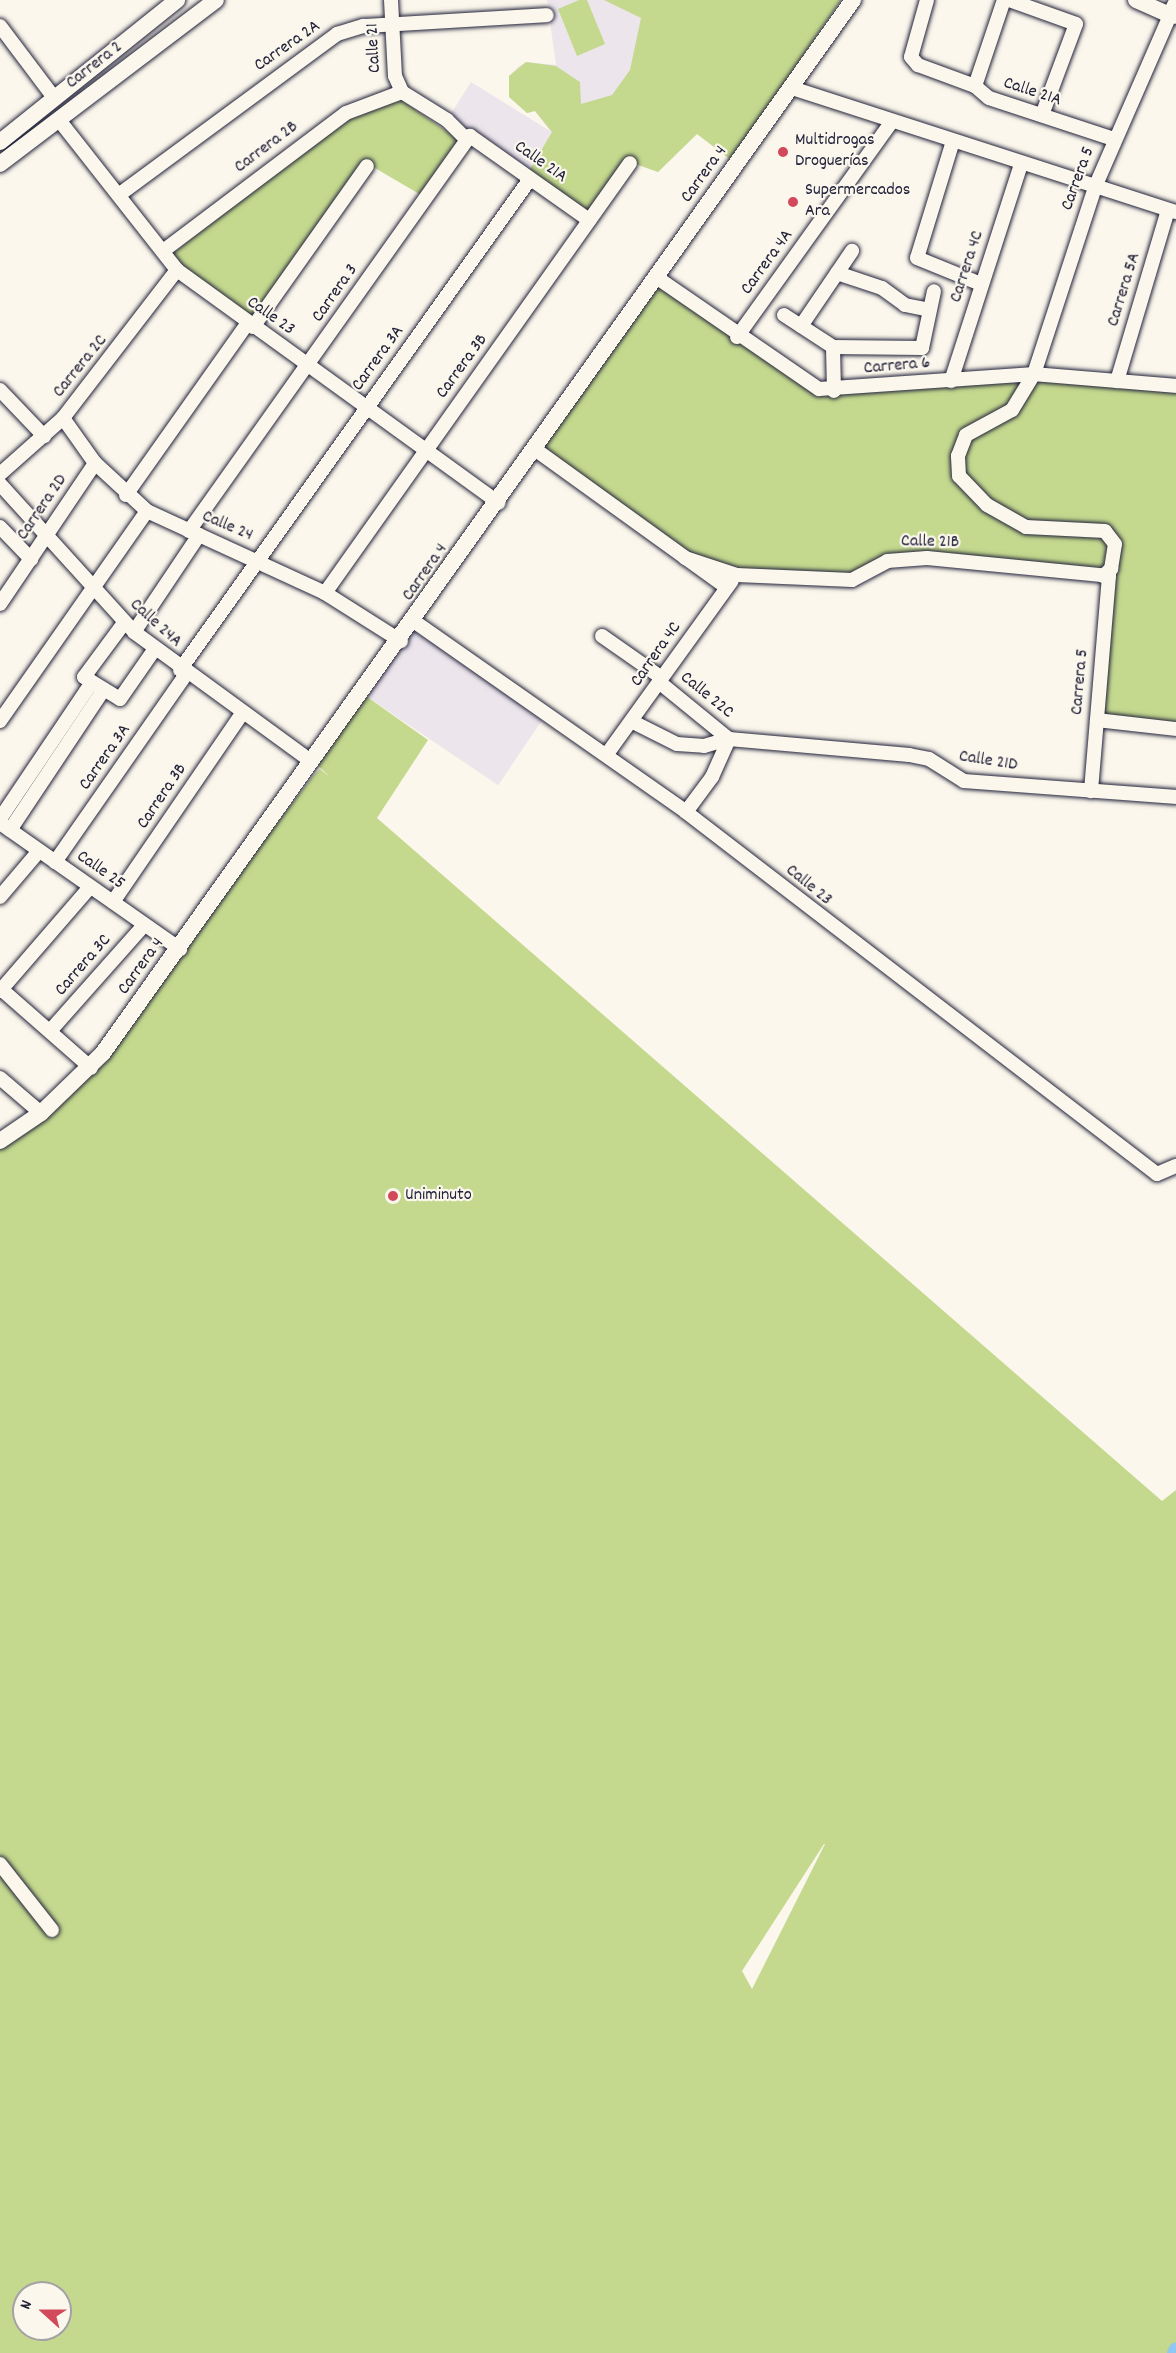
<!DOCTYPE html>
<html>
<head>
<meta charset="utf-8">
<style>
  body { margin:0 }
  #map { position:relative; width:1176px; height:2353px; overflow:hidden; background:#fbf7ec; font-family:Dekko,sans-serif }
  div>[style] { position:absolute }
  .built>* { inset:0; background:#ece5ec; transform-origin:0 0 }
  .green>* { inset:0; background:#c4d98e }
  .canal>* { height:14px; margin:-7px; padding:0 7px; transform-origin:7px; border-radius:7px; background:#92c7f0 }
  .roads { filter:drop-shadow(0 0 2px #22223b) drop-shadow(0 0 2px #22223b) }
  .minor>* { height:14px; margin:-7px; padding:0 7px; transform-origin:7px; border-radius:7px; background:#fbf7ec }
  .major>* { height:16px; margin:-8px; padding:0 8px; transform-origin:8px; border-radius:8px; background:#fbf7ec }
  .dots>* { width:16px; height:16px; translate:-50% -50%; box-sizing:border-box; border:3px solid #fbf7ec; border-radius:50% }
  span { translate:-50% -50%; white-space:nowrap; text-align:center; line-height:1.15; -webkit-text-stroke:4.5px #fbf7ec; paint-order:stroke }
  .street-label { font-size:18px; color:#22223b }
  .poi-label { font-size:18px; color:#22223b }
  .left { translate:0 -50%; text-align:left }
  .north { position:absolute; left:12px; top:2281px; width:60px; height:60px; box-sizing:border-box; background:#fbf7ec; border:2px solid #a4a2a5; border-radius:50%; rotate:291deg; font-size:16px; font-weight:700; line-height:24px; text-align:center; color:#22223b }
  .north::after { content:''; display:block; margin:auto; width:21px; height:27px; background:#d1495b; clip-path:polygon(50% 0,100% 100%,50% 72%,0 100%) }
</style>
</head>
<body>
<div id="map">
  <div class="built">
    <i style="clip-path:polygon(547px 0,841px 0,731px 160px,697px 134px,658px 172px,627px 161px,587px 216px,447px 120px,471px 82px,550px 131px,535px 111px,527px 113px,509px 97px,509px 76px,518px 67px,526px 62px,556px 65px)"></i>
    <i style="left:410px;top:628px;width:161px;height:81px;rotate:34deg"></i>
  </div>
  <div class="green">
    <i style="clip-path:polygon(579px 0,587px 0,605px 44px,577px 56px,558px 9px)"></i>
    <i style="clip-path:polygon(604px 0,841px 0,731px 160px,697px 134px,658px 172px,627px 161px,587px 216px,529px 171px,552px 132px,535px 111px,527px 113px,509px 97px,509px 76px,526px 62px,556px 66px,580px 82px,581px 104px,612px 95px,630px 70px,641px 18px)"></i>
    <i style="clip-path:polygon(401px 100px,461px 141px,421px 195px,363px 161px,251px 318px,192px 277px,172px 254px,325px 134px,369px 107px)"></i>
    <i style="clip-path:polygon(656px 277px,819px 389px,1034px 374px,1176px 385px,1176px 729px,1097px 720px,1109px 577px,887px 561px,868px 574px,756px 576px,685px 558px,536px 450px)"></i>
    <i style="clip-path:polygon(evenodd,363px 694px,428px 740px,377px 818px,1162px 1501px,1176px 1490px,1176px 2353px,0 2353px,0 1141px,91px 1068px,313px 776px,320px 769px,330px 777px,314px 762px,363px 694px,824px 1844px,825px 1844px,752px 1989px,742px 1971px,824px 1844px,363px 694px,24px 2293px,60px 2293px,60px 2329px,24px 2329px,24px 2293px)"></i>
  </div>
  <div class="canal">
    <i style="left:1174px;top:2353px;width:4px;rotate:-63deg"></i>
  </div>
  <div class="roads">
    <div class="minor">
      <i style="left:391px;top:0;width:76px;rotate:87deg"></i>
      <i style="left:395px;top:76px;width:17px;rotate:66deg"></i>
      <i style="left:402px;top:92px;width:53px;rotate:31.9deg"></i>
      <i style="left:447px;top:120px;width:28px;rotate:45deg"></i>
      <i style="left:927px;top:0;width:59px;rotate:105.7deg"></i>
      <i style="left:911px;top:57px;width:11px;rotate:49deg"></i>
      <i style="left:918px;top:65px;width:61px;rotate:20.2deg"></i>
      <i style="left:975px;top:86px;width:18px;rotate:41deg"></i>
      <i style="left:989px;top:98px;width:132px;rotate:18.2deg"></i>
      <i style="left:1009px;top:0;width:71px;rotate:19.7deg"></i>
      <i style="left:1076px;top:24px;width:97px;rotate:110.5deg"></i>
      <i style="left:0;top:26px;width:91px;rotate:53deg"></i>
      <i style="left:975px;top:86px;width:91px;rotate:-71.4deg"></i>
      <i style="left:792px;top:88px;width:404px;rotate:17.9deg"></i>
      <i style="left:59px;top:120px;width:191px;rotate:51.8deg"></i>
      <i style="left:177px;top:270px;width:397px;rotate:35.9deg"></i>
      <i style="left:953px;top:141px;width:122px;rotate:107.1deg"></i>
      <i style="left:917px;top:258px;width:69px;rotate:22.1deg"></i>
      <i style="left:120px;top:194px;width:270px;rotate:-36.4deg"></i>
      <i style="left:337px;top:34px;width:28px;rotate:-17deg"></i>
      <i style="left:364px;top:26px;width:183px;rotate:-3.4deg"></i>
      <i style="left:163px;top:251px;width:229px;rotate:-37deg"></i>
      <i style="left:346px;top:113px;width:60px;rotate:-20.6deg"></i>
      <i style="left:837px;top:273px;width:47px;rotate:18.4deg"></i>
      <i style="left:882px;top:288px;width:29px;rotate:36deg"></i>
      <i style="left:905px;top:305px;width:25px;rotate:11deg"></i>
      <i style="left:656px;top:277px;width:198px;rotate:34.5deg"></i>
      <i style="left:819px;top:389px;width:216px;rotate:-4deg"></i>
      <i style="left:1034px;top:374px;width:143px;rotate:4.8deg"></i>
      <i style="left:784px;top:315px;width:59px;rotate:33.1deg"></i>
      <i style="left:833px;top:347px;width:89px;rotate:0.6deg"></i>
      <i style="left:922px;top:348px;width:58px;rotate:-78.1deg"></i>
      <i style="left:801px;top:326px;width:91px;rotate:-55.8deg"></i>
      <i style="left:253px;top:327px;width:197px;rotate:-54.7deg"></i>
      <i style="left:737px;top:337px;width:266px;rotate:-54.3deg"></i>
      <i style="left:833px;top:347px;width:44px;rotate:88.7deg"></i>
      <i style="left:951px;top:381px;width:228px;rotate:-72.1deg"></i>
      <i style="left:1117px;top:381px;width:178px;rotate:-73.4deg"></i>
      <i style="left:0;top:390px;width:64px;rotate:46.3deg"></i>
      <i style="left:63px;top:418px;width:55px;rotate:54.6deg"></i>
      <i style="left:95px;top:463px;width:71px;rotate:42.7deg"></i>
      <i style="left:147px;top:511px;width:196px;rotate:24.7deg"></i>
      <i style="left:325px;top:593px;width:90px;rotate:32.3deg"></i>
      <i style="left:536px;top:450px;width:234px;rotate:35.8deg"></i>
      <i style="left:0;top:474px;width:84px;rotate:-41.6deg"></i>
      <i style="left:63px;top:418px;width:187px;rotate:-52.4deg"></i>
      <i style="left:0;top:484px;width:200px;rotate:47.8deg"></i>
      <i style="left:134px;top:632px;width:219px;rotate:36.1deg"></i>
      <i style="left:126px;top:495px;width:211px;rotate:-54.7deg"></i>
      <i style="left:0;top:527px;width:45px;rotate:45.9deg"></i>
      <i style="left:189px;top:531px;width:485px;rotate:-54.6deg"></i>
      <i style="left:470px;top:136px;width:146px;rotate:35.2deg"></i>
      <i style="left:685px;top:558px;width:55px;rotate:18.1deg"></i>
      <i style="left:737px;top:575px;width:115px;rotate:2.5deg"></i>
      <i style="left:852px;top:580px;width:40px;rotate:-28deg"></i>
      <i style="left:887px;top:561px;width:40px;rotate:-4.3deg"></i>
      <i style="left:927px;top:558px;width:183px;rotate:5.6deg"></i>
      <i style="left:1109px;top:576px;width:216px;rotate:94.8deg"></i>
      <i style="left:1103px;top:576px;width:11px;rotate:-41deg"></i>
      <i style="left:1111px;top:569px;width:25px;rotate:-81deg"></i>
      <i style="left:1115px;top:544px;width:16px;rotate:-128deg"></i>
      <i style="left:1105px;top:531px;width:79px;rotate:-177.1deg"></i>
      <i style="left:1026px;top:527px;width:45px;rotate:-150.6deg"></i>
      <i style="left:987px;top:505px;width:40px;rotate:-134deg"></i>
      <i style="left:959px;top:476px;width:20px;rotate:-93deg"></i>
      <i style="left:958px;top:456px;width:22px;rotate:-69deg"></i>
      <i style="left:966px;top:435px;width:52px;rotate:-28.5deg"></i>
      <i style="left:1012px;top:410px;width:42px;rotate:-58.6deg"></i>
      <i style="left:1034px;top:374px;width:197px;rotate:-71.9deg"></i>
      <i style="left:1095px;top:187px;width:188px;rotate:-66.4deg"></i>
      <i style="left:1170px;top:15px;width:6px;rotate:18deg"></i>
      <i style="left:325px;top:593px;width:527px;rotate:-54.65deg"></i>
      <i style="left:0;top:604px;width:170px;rotate:-56deg"></i>
      <i style="left:415px;top:622px;width:331px;rotate:35deg"></i>
      <i style="left:686px;top:812px;width:594px;rotate:37.55deg"></i>
      <i style="left:1157px;top:1174px;width:21px;rotate:-23deg"></i>
      <i style="left:124px;top:623px;width:67px;rotate:126.5deg"></i>
      <i style="left:84px;top:677px;width:42px;rotate:31.4deg"></i>
      <i style="left:120px;top:699px;width:60px;rotate:-55.2deg"></i>
      <i style="left:134px;top:632px;width:117px;rotate:-56.2deg"></i>
      <i style="left:602px;top:636px;width:73px;rotate:35deg"></i>
      <i style="left:180px;top:670px;width:603px;rotate:-54.52deg"></i>
      <i style="left:659px;top:682px;width:90px;rotate:39.2deg"></i>
      <i style="left:1097px;top:720px;width:80px;rotate:6.5deg"></i>
      <i style="left:0;top:721px;width:256px;rotate:-55deg"></i>
      <i style="left:633px;top:722px;width:49px;rotate:26.6deg"></i>
      <i style="left:677px;top:744px;width:27px;rotate:4deg"></i>
      <i style="left:704px;top:746px;width:26px;rotate:-16deg"></i>
      <i style="left:729px;top:739px;width:181px;rotate:5.1deg"></i>
      <i style="left:909px;top:755px;width:20px;rotate:11deg"></i>
      <i style="left:929px;top:759px;width:41px;rotate:32.2deg"></i>
      <i style="left:964px;top:781px;width:213px;rotate:4.3deg"></i>
      <i style="left:607px;top:754px;width:213px;rotate:-54.2deg"></i>
      <i style="left:686px;top:812px;width:44px;rotate:-53.4deg"></i>
      <i style="left:712px;top:777px;width:42px;rotate:-65.9deg"></i>
      <i style="left:0;top:819px;width:165px;rotate:-56.1deg"></i>
      <i style="left:0;top:823px;width:220px;rotate:35deg"></i>
      <i style="left:10px;top:830px;width:169px;rotate:-56.3deg"></i>
      <i style="left:55px;top:862px;width:229px;rotate:-55.1deg"></i>
      <i style="left:0;top:897px;width:60px;rotate:-49.7deg"></i>
      <i style="left:113px;top:902px;width:230px;rotate:-55.6deg"></i>
      <i style="left:0;top:988px;width:121px;rotate:41.3deg"></i>
      <i style="left:0;top:991px;width:138px;rotate:-49.1deg"></i>
      <i style="left:50px;top:1031px;width:142px;rotate:-48.4deg"></i>
      <i style="left:0;top:1078px;width:54px;rotate:40.5deg"></i>
      <i style="left:0;top:1864px;width:84px;rotate:51.8deg"></i>
    </div>
    <div class="major">
      <i style="left:1136px;top:0;width:37px;rotate:24deg"></i>
      <i style="left:1170px;top:15px;width:13px;rotate:-63deg"></i>
      <i style="left:0;top:142px;width:227px;rotate:-38.7deg"></i>
      <i style="left:0;top:164px;width:271px;rotate:-37.2deg"></i>
      <i style="left:0;top:1141px;width:50px;rotate:-34.3deg"></i>
      <i style="left:41px;top:1113px;width:86px;rotate:-44.1deg"></i>
      <i style="left:103px;top:1053px;width:1293px;rotate:-54.54deg"></i>
    </div>
  </div>
  <div class="dots">
    <i style="left:783px;top:152px;background:#d1495b"></i>
    <i style="left:793px;top:202px;background:#d1495b"></i>
    <i style="left:393px;top:1196px;background:#d1495b"></i>
  </div>
  <div class="street-label">
    <span style="left:288px;top:47px;rotate:-35deg">Carrera 2A</span>
    <span style="left:375px;top:48px;rotate:-93deg">Calle 21</span>
    <span style="left:95px;top:66px;rotate:-38deg">Carrera 2</span>
    <span style="left:1032px;top:93px;rotate:18deg">Calle 21A</span>
    <span style="left:267px;top:148px;rotate:-37deg">Carrera 2B</span>
    <span style="left:540px;top:163px;rotate:35deg">Calle 21A</span>
    <span style="left:705px;top:175px;rotate:-54deg">Carrera 4</span>
    <span style="left:1079px;top:179px;rotate:-70deg">Carrera 5</span>
    <span style="left:768px;top:263px;rotate:-54deg">Carrera 4A</span>
    <span style="left:968px;top:267px;rotate:-72deg">Carrera 4C</span>
    <span style="left:1125px;top:290px;rotate:-73deg">Carrera 5A</span>
    <span style="left:336px;top:294px;rotate:-55deg">Carrera 3</span>
    <span style="left:270px;top:317px;rotate:35deg">Calle 23</span>
    <span style="left:379px;top:359px;rotate:-54deg">Carrera 3A</span>
    <span style="left:81px;top:367px;rotate:-51deg">Carrera 2C</span>
    <span style="left:463px;top:367px;rotate:-54deg">Carrera 3B</span>
    <span style="left:897px;top:367px;rotate:-5deg">Carrera 6</span>
    <span style="left:43px;top:508px;rotate:-56deg">Carrera 2D</span>
    <span style="left:227px;top:527px;rotate:23deg">Calle 24</span>
    <span style="left:930px;top:543px;rotate:1deg">Calle 21B</span>
    <span style="left:426px;top:573px;rotate:-55deg">Carrera 4</span>
    <span style="left:155px;top:624px;rotate:42deg">Calle 24A</span>
    <span style="left:657px;top:655px;rotate:-55deg">Carrera 4C</span>
    <span style="left:1081px;top:682px;rotate:-85deg">Carrera 5</span>
    <span style="left:706px;top:696px;rotate:39deg">Calle 22C</span>
    <span style="left:106px;top:758px;rotate:-55deg">Carrera 3A</span>
    <span style="left:988px;top:762px;rotate:9deg">Calle 21D</span>
    <span style="left:163px;top:797px;rotate:-56deg">Carrera 3B</span>
    <span style="left:100px;top:871px;rotate:35deg">Calle 25</span>
    <span style="left:808px;top:886px;rotate:39deg">Calle 23</span>
    <span style="left:84px;top:966px;rotate:-49deg">Carrera 3C</span>
    <span style="left:142px;top:967px;rotate:-54deg">Carrera 4</span>
  </div>
  <div class="poi-label">
    <span class="left" style="left:795px;top:152px">Multidrogas<br>Droguerías</span>
    <span class="left" style="left:805px;top:202px">Supermercados<br>Ara</span>
    <span class="left" style="left:405px;top:1196px">Uniminuto</span>
  </div>
  <div class="north">N</div>
</div>
</body>
</html>
